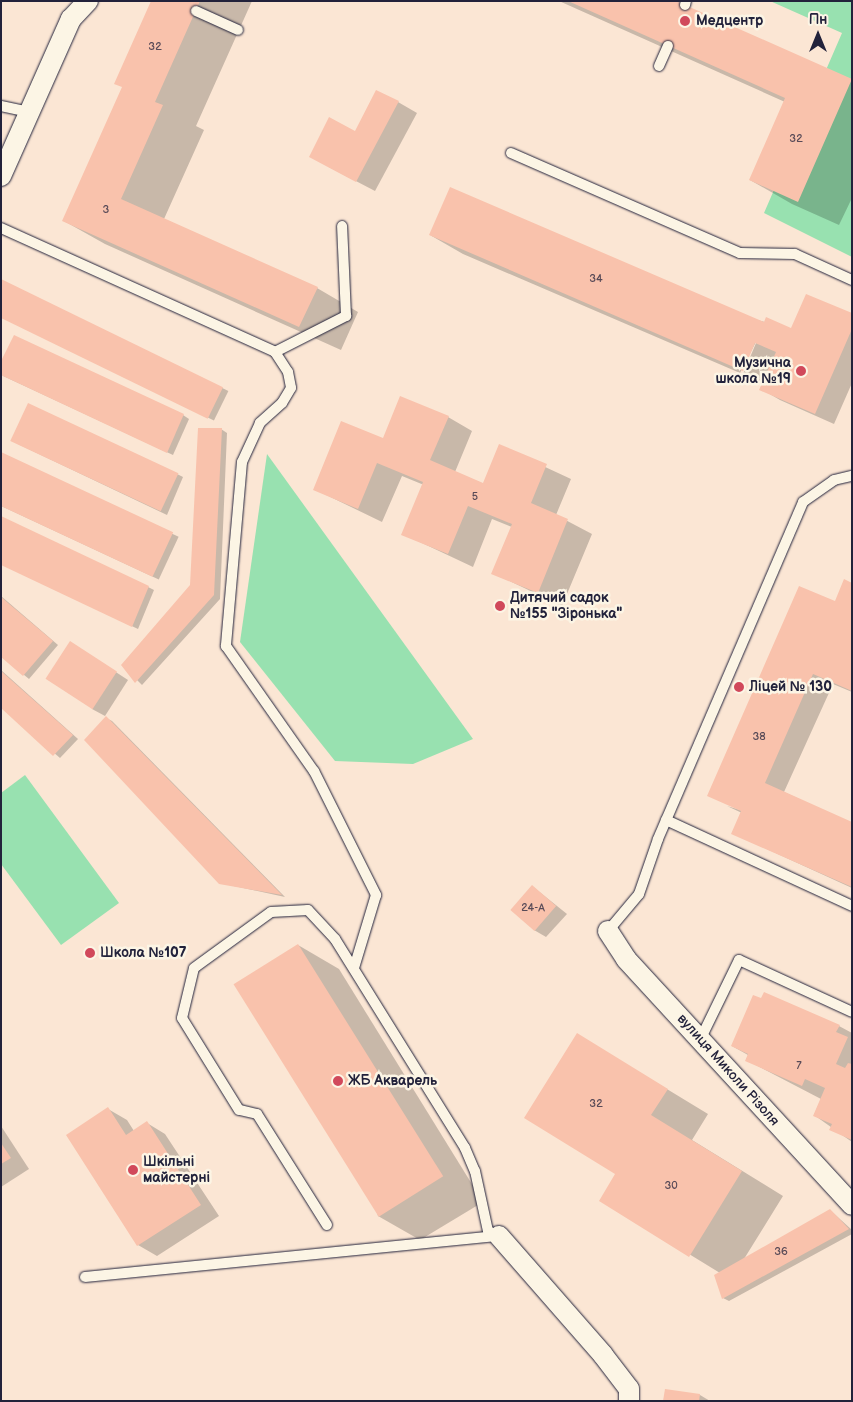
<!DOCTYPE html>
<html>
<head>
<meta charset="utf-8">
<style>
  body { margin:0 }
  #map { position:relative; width:853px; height:1402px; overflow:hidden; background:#fbe6d4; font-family:"Balsamiq Sans",sans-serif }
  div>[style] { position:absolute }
  .green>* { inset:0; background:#98e1b0 }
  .shadow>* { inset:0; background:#0003; transform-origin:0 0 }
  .building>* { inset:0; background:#f9c2ac; transform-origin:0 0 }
  .roads { filter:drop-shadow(0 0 1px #22223b) drop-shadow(0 0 1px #22223b) }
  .lane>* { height:10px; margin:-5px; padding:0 5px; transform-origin:5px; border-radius:5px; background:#fcf5e5 }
  .street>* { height:20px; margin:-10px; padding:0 10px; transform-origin:10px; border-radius:10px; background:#fcf5e5 }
  .dots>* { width:14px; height:14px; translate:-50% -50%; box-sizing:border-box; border:2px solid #fcf5e5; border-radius:50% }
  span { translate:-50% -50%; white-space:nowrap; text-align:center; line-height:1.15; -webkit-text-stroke:5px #fcf5e5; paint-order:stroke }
  .number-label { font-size:11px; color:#584a57 }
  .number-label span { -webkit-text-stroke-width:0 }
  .poi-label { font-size:14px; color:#22223b; font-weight:700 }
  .left { translate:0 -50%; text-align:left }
  .right { translate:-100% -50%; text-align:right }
  .street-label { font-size:14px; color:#22223b }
  .frame { position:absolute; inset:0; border:2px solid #22223b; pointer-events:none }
  .north { position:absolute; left:793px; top:10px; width:50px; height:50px; -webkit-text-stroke:4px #fcf5e5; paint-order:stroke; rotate:0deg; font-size:14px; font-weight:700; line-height:20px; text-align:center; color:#22223b }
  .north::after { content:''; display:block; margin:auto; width:18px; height:22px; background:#22223b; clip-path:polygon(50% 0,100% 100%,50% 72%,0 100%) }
</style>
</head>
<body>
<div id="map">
  <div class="green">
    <i style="clip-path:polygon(770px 1px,852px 1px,852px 257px,764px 213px,842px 33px)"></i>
    <i style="clip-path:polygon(267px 454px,473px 739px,413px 764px,335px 761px,240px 642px)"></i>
    <i style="clip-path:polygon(25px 775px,119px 903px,61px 945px,1px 864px,1px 793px)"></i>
  </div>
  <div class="shadow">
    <i style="clip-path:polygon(153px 1px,252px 1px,196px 126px,204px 130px,164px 219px,317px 288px,358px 312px,341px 350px,105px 244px,64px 221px,124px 87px)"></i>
    <i style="clip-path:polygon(559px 1px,674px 1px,852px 81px,852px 198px,839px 225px,792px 204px,750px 180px,785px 102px)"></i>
    <i style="clip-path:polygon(398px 102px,417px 113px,375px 191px,329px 167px,355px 133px)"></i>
    <i style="clip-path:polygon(430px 235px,792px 329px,852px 315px,852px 383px,834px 424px,780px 400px,761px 389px,764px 383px,743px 374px,759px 336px,740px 373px,463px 254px)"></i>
    <i style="left:1px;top:280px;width:253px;height:33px;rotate:26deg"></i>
    <i style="clip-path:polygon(1px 375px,183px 415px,189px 419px,173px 455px)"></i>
    <i style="clip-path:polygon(448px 417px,472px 431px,455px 472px,484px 484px,500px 446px,571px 479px,556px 515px,592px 534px,562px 606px,493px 573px,512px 527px,492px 519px,473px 567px,403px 534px,424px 485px,402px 476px,382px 522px,314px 489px,383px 440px)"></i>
    <i style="clip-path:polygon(221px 429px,227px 433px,220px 599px,142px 685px,122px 665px,191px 586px)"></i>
    <i style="clip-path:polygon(18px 444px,177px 474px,183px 477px,167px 515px)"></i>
    <i style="left:1px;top:454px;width:196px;height:47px;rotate:25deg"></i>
    <i style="clip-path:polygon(1px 564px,148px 587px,154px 590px,138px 629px)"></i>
    <i style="clip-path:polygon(852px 584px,852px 692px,833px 684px,784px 792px,852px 824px,852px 888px,732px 833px,742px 813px,727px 806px,747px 812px,709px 796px,835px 603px)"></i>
    <i style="clip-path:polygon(1px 596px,58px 645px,29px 679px,1px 656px)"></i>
    <i style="clip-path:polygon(82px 650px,128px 680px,105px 716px,92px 709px)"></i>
    <i style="clip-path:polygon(1px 670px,78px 739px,60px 758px,1px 707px)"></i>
    <i style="clip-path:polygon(106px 718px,112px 721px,285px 897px,220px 883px)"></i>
    <i style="clip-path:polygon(532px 886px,567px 914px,546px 937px,534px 930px)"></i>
    <i style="clip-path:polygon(298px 945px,339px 969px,483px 1202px,420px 1240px,378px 1216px)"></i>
    <i style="clip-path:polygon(839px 1026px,852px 1033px,852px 1142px,814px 1115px,821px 1099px,746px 1060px,748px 1055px,732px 1046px)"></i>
    <i style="clip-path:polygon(578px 1035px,708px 1114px,692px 1140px,783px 1196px,744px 1259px,830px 1210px,852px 1230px,852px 1234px,729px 1301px,723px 1298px,720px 1273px,601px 1200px,617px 1174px)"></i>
    <i style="clip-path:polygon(108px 1109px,127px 1120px,134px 1131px,147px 1123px,165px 1134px,219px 1216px,157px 1256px,138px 1245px)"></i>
    <i style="clip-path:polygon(1px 1126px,29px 1169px,1px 1187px)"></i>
    <i style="clip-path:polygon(700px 1395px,710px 1401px,665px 1401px)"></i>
  </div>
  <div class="building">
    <i style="clip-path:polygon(151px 1px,200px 1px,155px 102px,163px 105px,121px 199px,318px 287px,299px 327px,62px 221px,122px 87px,114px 84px)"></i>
    <i style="clip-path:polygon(568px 1px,676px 1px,852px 79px,798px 202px,749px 180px,785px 98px)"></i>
    <i style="clip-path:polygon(376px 90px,399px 101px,356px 182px,309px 157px,329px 117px,355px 131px)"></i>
    <i style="clip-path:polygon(450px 187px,764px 322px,766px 317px,791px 328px,806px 294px,852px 313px,852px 329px,815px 414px,759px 390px,776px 352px,755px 343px,743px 371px,429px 235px)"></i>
    <i style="left:1px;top:279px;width:247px;height:35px;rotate:26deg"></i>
    <i style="clip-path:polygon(14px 335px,184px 414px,167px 453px,1px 375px,1px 361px)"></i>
    <i style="clip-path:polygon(400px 396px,449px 416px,430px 460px,483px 483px,499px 444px,547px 464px,531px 503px,568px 519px,538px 593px,491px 574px,512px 524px,468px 506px,448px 554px,401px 535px,423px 482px,377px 463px,358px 509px,313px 490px,341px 421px,383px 438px)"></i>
    <i style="left:28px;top:403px;width:166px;height:42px;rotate:25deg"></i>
    <i style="clip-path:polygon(198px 428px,222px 428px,214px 595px,135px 683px,121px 665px,190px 585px)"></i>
    <i style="left:1px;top:452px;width:190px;height:49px;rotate:25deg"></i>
    <i style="clip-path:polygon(1px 516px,149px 586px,132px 627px,1px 565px)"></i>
    <i style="clip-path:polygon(844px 579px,852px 583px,852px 691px,813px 674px,765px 783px,852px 822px,852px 887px,731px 834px,741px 811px,707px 796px,799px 586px,835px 601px)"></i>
    <i style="clip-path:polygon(1px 597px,53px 641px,23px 676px,1px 657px)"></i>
    <i style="left:70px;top:641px;width:56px;height:45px;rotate:33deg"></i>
    <i style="clip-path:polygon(1px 671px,73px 735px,53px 756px,1px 708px)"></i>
    <i style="clip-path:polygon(106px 716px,282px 895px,219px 884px,84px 740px)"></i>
    <i style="left:532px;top:885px;width:32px;height:33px;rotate:41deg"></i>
    <i style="left:298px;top:944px;width:274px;height:76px;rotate:58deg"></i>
    <i style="clip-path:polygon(764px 992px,840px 1025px,836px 1032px,848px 1037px,836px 1064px,845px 1068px,848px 1063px,852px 1064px,852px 1140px,829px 1130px,832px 1124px,813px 1116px,825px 1088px,805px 1079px,802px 1086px,745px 1061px,748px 1054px,731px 1046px,753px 995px,761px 998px)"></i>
    <i style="clip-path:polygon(577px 1033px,668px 1089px,651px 1115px,742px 1171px,689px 1257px,599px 1201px,615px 1174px,524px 1118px)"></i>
    <i style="clip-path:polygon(108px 1107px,126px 1135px,147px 1121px,201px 1205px,137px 1246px,66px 1135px)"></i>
    <i style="clip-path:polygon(1px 1143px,11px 1158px,1px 1164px)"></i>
    <i style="clip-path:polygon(830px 1209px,849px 1229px,722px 1299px,714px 1275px)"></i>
    <i style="clip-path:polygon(665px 1389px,700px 1394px,699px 1401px,663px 1401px)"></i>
  </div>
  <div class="roads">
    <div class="lane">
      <i style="left:685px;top:5px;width:4px;rotate:-76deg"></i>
      <i style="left:196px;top:11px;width:46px;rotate:24.3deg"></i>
      <i style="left:659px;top:66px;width:22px;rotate:-66deg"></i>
      <i style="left:1px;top:106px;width:30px;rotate:12deg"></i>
      <i style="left:511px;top:153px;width:250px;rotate:23.6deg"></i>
      <i style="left:740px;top:253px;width:55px;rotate:1deg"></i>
      <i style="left:795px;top:254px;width:63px;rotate:24.5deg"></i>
      <i style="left:1px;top:228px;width:301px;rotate:24.3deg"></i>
      <i style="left:275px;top:352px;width:24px;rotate:57deg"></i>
      <i style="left:288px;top:372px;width:16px;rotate:79deg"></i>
      <i style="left:291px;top:388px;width:17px;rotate:121deg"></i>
      <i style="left:282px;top:403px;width:30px;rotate:138deg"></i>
      <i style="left:260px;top:423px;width:43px;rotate:114.8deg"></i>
      <i style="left:242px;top:462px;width:185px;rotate:95deg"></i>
      <i style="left:226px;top:646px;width:153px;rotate:54.9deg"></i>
      <i style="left:314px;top:771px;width:139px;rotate:63.4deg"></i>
      <i style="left:376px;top:895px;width:76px;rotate:106.8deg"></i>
      <i style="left:275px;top:352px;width:80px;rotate:-26.9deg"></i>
      <i style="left:346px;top:316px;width:90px;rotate:-92.5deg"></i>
      <i style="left:666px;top:820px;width:205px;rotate:24.8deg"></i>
      <i style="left:608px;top:931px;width:48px;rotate:-50deg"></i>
      <i style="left:639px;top:894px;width:58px;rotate:-70.9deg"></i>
      <i style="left:658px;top:839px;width:367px;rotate:-66.7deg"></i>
      <i style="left:803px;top:502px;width:38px;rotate:-35deg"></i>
      <i style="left:834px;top:480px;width:18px;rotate:-13deg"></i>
      <i style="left:700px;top:1040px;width:89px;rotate:-64deg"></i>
      <i style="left:739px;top:960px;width:124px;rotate:24.7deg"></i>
      <i style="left:327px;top:1225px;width:131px;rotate:-122.2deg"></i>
      <i style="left:257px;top:1114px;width:18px;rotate:-167deg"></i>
      <i style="left:239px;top:1110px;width:108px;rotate:-121.8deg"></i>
      <i style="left:182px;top:1018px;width:51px;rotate:-76.5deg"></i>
      <i style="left:194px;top:968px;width:95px;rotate:-36deg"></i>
      <i style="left:271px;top:912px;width:37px;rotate:-3deg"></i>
      <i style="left:308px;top:910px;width:40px;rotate:47deg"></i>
      <i style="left:335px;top:939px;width:246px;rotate:58.1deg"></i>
      <i style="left:465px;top:1148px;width:25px;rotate:67deg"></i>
      <i style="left:475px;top:1171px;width:61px;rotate:77.8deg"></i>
      <i style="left:488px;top:1231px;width:12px;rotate:24deg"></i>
      <i style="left:85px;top:1277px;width:416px;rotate:-5.7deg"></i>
    </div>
    <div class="street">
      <i style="left:1px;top:176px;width:172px;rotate:-66deg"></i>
      <i style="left:71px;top:19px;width:25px;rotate:-47deg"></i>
      <i style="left:608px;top:931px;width:33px;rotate:57deg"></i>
      <i style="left:626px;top:959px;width:334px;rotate:47.4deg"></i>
      <i style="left:499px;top:1236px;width:158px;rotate:48.8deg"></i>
      <i style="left:603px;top:1355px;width:43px;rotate:52.6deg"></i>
      <i style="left:629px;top:1389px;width:12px;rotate:90deg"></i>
    </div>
  </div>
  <div class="dots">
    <i style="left:685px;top:21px;background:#d1495b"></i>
    <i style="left:801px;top:371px;background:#d1495b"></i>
    <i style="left:500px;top:606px;background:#d1495b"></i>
    <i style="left:739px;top:687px;background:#d1495b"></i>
    <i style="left:90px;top:953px;background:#d1495b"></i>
    <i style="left:338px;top:1081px;background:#d1495b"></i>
    <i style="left:133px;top:1170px;background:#d1495b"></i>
  </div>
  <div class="number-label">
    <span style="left:155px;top:47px">32</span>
    <span style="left:796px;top:139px">32</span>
    <span style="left:106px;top:210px">3</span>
    <span style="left:596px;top:279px">34</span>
    <span style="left:475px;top:497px">5</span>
    <span style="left:759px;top:737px">38</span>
    <span style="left:533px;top:908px">24-А</span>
    <span style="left:799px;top:1066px">7</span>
    <span style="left:596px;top:1104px">32</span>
    <span style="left:671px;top:1186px">30</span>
    <span style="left:781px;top:1252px">36</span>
  </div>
  <div class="poi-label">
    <span class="left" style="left:696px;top:21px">Медцентр</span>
    <span class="right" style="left:791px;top:371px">Музична<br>школа №19</span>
    <span class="left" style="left:510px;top:606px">Дитячий садок<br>№155 "Зіронька"</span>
    <span class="left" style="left:749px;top:687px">Ліцей № 130</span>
    <span class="left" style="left:100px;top:953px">Школа №107</span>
    <span class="left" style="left:348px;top:1081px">ЖБ Акварель</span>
    <span class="left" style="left:143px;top:1170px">Шкільні<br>майстерні</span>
  </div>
  <div class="street-label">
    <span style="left:728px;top:1070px;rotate:48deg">вулиця Миколи Різоля</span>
  </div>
  <div class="frame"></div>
  <div class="north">Пн</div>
</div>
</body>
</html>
